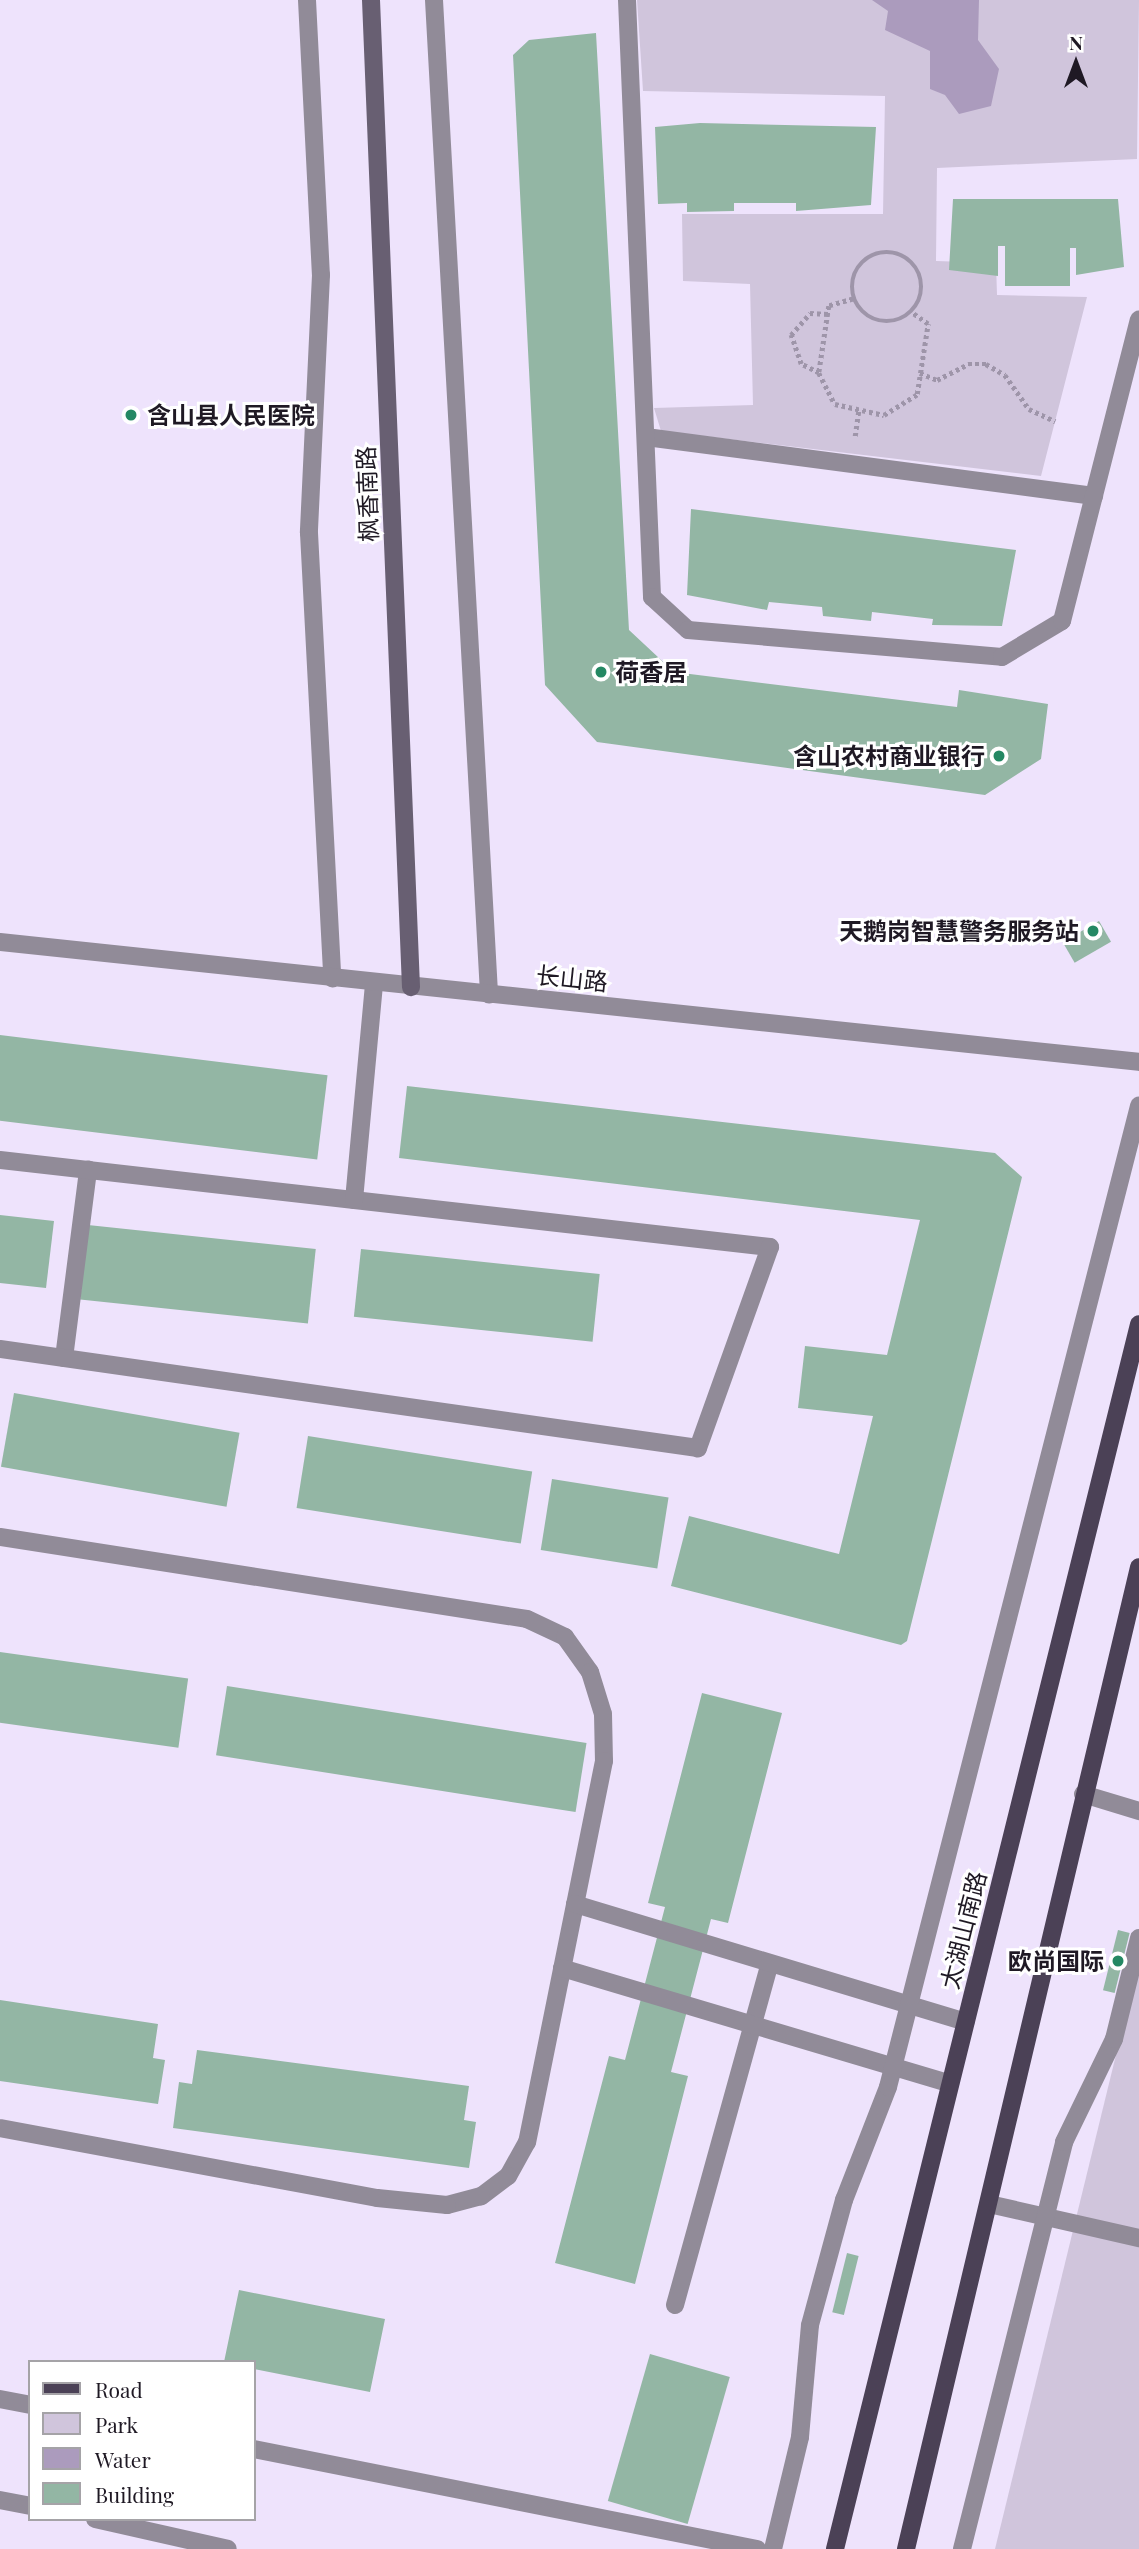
<!DOCTYPE html>
<html>
<head>
<meta charset="utf-8">
<style>
  body { margin:0 }
  #map { position:relative; width:1139px; height:2549px; overflow:hidden; background:#eee3fc; font-family:"Playfair Display","Noto Sans SC",serif }
  div>[style] { position:absolute }
  .green>* { inset:0; background:#d0c5dc }
  .water>* { inset:0; background:#ab9bbd }
  .building>* { inset:0; background:#93b6a4; transform-origin:0 0 }
  .path>* { height:4.5px; margin-top:-2.25px; transform-origin:0; background:repeating-linear-gradient(90deg,#9e95a9 0 3.5px,transparent 0 7px) }
  .path>.ring { margin:-2.25px; padding:0; box-sizing:content-box; background:none; border:4.5px solid #9e95a9; border-radius:50% }
  .service>* { height:18px; margin:-9px; padding:0 9px; transform-origin:9px; border-radius:9px; background:#918b98 }
  .minor>* { height:18px; margin:-9px; padding:0 9px; transform-origin:9px; border-radius:9px; background:#918b98 }
  .tertiary>* { height:18px; margin:-9px; padding:0 9px; transform-origin:9px; border-radius:9px; background:#918b98 }
  .secondary>* { height:18px; margin:-9px; padding:0 9px; transform-origin:9px; border-radius:9px; background:#685f72 }
  .primary>* { height:18px; margin:-9px; padding:0 9px; transform-origin:9px; border-radius:9px; background:#4b4156 }
  .dots>* { width:19px; height:19px; translate:-50% -50%; box-sizing:border-box; border:4px solid #fff; border-radius:50% }
  span { translate:-50% -50%; white-space:nowrap; text-align:center; line-height:1.15; -webkit-text-stroke:6px #fff; paint-order:stroke }
  .poi-label { font-size:24px; color:#1f1924; font-weight:700 }
  .left { translate:0 -50%; text-align:left }
  .right { translate:-100% -50%; text-align:right }
  .street-label { font-size:24px; color:#1f1924 }
  .legend { position:absolute; left:28px; top:2360px; width:228px; height:161px; box-sizing:border-box; background:#fff; border:2px solid #a5a3a7; margin:0; padding:9px 12px; list-style:none; font-size:21px; color:#1f1924 }
  .legend li { display:flex; align-items:center; gap:14px; height:35px }
  .legend b { width:35px; border:2px solid #a5a3a7 }
  .north { position:absolute; left:1041px; top:28px; width:70px; height:70px; -webkit-text-stroke:5px #fff; paint-order:stroke; rotate:0deg; font-size:19px; font-weight:700; line-height:28px; text-align:center; color:#1f1924 }
  .north::after { content:''; display:block; margin:auto; width:24px; height:32px; background:#1f1924; clip-path:polygon(50% 0,100% 100%,50% 72%,0 100%) }
</style>
</head>
<body>
<div id="map">
  <div class="green">
    <i style="clip-path:polygon(637px 0,1139px 0,1137px 159px,937px 168px,936px 261px,996px 263px,997px 295px,1087px 297px,1041px 476px,661px 431px,654px 408px,753px 405px,750px 284px,683px 281px,682px 214px,883px 214px,885px 96px,643px 91px)"></i>
    <i style="clip-path:polygon(1139px 1961px,1139px 2549px,995px 2549px)"></i>
  </div>
  <div class="water">
    <i style="clip-path:polygon(872px 0,979px 0,978px 40px,999px 69px,991px 106px,959px 114px,945px 95px,930px 89px,930px 51px,885px 30px,888px 11px)"></i>
  </div>
  <div class="building">
    <i style="clip-path:polygon(596px 33px,629px 630px,674px 672px,957px 707px,959px 690px,1048px 704px,1041px 759px,985px 795px,597px 742px,545px 685px,513px 55px,529px 40px)"></i>
    <i style="clip-path:polygon(700px 123px,876px 127px,871px 205px,796px 211px,796px 203px,734px 203px,734px 211px,687px 212px,687px 203px,658px 204px,655px 127px)"></i>
    <i style="clip-path:polygon(953px 199px,1118px 199px,1124px 267px,1076px 275px,1076px 248px,1070px 248px,1070px 286px,1005px 286px,1005px 246px,998px 246px,998px 276px,949px 270px)"></i>
    <i style="clip-path:polygon(691px 509px,1016px 550px,1002px 626px,932px 625px,933px 619px,872px 612px,871px 621px,823px 616px,822px 607px,769px 602px,767px 610px,687px 595px)"></i>
    <i style="left:1099px;top:921px;width:24px;height:42px;rotate:60deg"></i>
    <i style="left:0;top:1035px;width:330px;height:85px;rotate:7deg"></i>
    <i style="clip-path:polygon(407px 1086px,995px 1153px,1022px 1177px,907px 1641px,901px 1645px,671px 1586px,689px 1516px,839px 1554px,873px 1416px,798px 1408px,805px 1346px,887px 1355px,920px 1220px,399px 1158px)"></i>
    <i style="clip-path:polygon(0 1215px,54px 1221px,46px 1288px,0 1283px)"></i>
    <i style="left:88px;top:1225px;width:229px;height:75px;rotate:6deg"></i>
    <i style="left:361px;top:1249px;width:240px;height:68px;rotate:6deg"></i>
    <i style="left:14px;top:1393px;width:229px;height:75px;rotate:10deg"></i>
    <i style="left:308px;top:1436px;width:227px;height:73px;rotate:9deg"></i>
    <i style="left:552px;top:1479px;width:118px;height:72px;rotate:9deg"></i>
    <i style="left:0;top:1652px;width:190px;height:70px;rotate:8deg"></i>
    <i style="left:227px;top:1686px;width:364px;height:70px;rotate:9deg"></i>
    <i style="clip-path:polygon(702px 1693px,782px 1713px,728px 1923px,711px 1919px,671px 2072px,688px 2076px,635px 2284px,555px 2263px,609px 2056px,625px 2060px,665px 1907px,648px 1903px)"></i>
    <i style="left:1118px;top:1930px;width:12px;height:62px;rotate:14deg"></i>
    <i style="clip-path:polygon(0 2000px,158px 2024px,153px 2058px,165px 2060px,158px 2104px,0 2081px)"></i>
    <i style="clip-path:polygon(197px 2050px,469px 2086px,464px 2120px,476px 2122px,469px 2168px,173px 2128px,179px 2082px,192px 2084px)"></i>
    <i style="left:847px;top:2253px;width:12px;height:61px;rotate:14deg"></i>
    <i style="clip-path:polygon(239px 2290px,385px 2319px,370px 2392px,254px 2369px,254px 2362px,224px 2362px)"></i>
    <i style="left:650px;top:2354px;width:83px;height:153px;rotate:16deg"></i>
  </div>
  <div class="path">
    <i class="ring" style="left:852px;top:252px;width:65.5px;height:65.5px"></i>
    <i style="left:853px;top:299px;width:25px;rotate:164deg"></i>
    <i style="left:829px;top:306px;width:68px;rotate:98.5deg"></i>
    <i style="left:819px;top:373px;width:35px;rotate:63deg"></i>
    <i style="left:835px;top:404px;width:50px;rotate:12.7deg"></i>
    <i style="left:884px;top:415px;width:39px;rotate:-32deg"></i>
    <i style="left:917px;top:394px;width:71px;rotate:-81.1deg"></i>
    <i style="left:928px;top:324px;width:21px;rotate:-145deg"></i>
    <i style="left:819px;top:373px;width:20px;rotate:-153deg"></i>
    <i style="left:801px;top:364px;width:31px;rotate:-109deg"></i>
    <i style="left:791px;top:335px;width:29px;rotate:-49deg"></i>
    <i style="left:810px;top:313px;width:18px;rotate:3deg"></i>
    <i style="left:920px;top:373px;width:18px;rotate:22deg"></i>
    <i style="left:937px;top:380px;width:35px;rotate:-27deg"></i>
    <i style="left:968px;top:364px;width:18px"></i>
    <i style="left:986px;top:364px;width:22px;rotate:30deg"></i>
    <i style="left:1005px;top:375px;width:42px;rotate:54.8deg"></i>
    <i style="left:1029px;top:409px;width:29px;rotate:25deg"></i>
    <i style="left:855px;top:436px;width:27px;rotate:-82deg"></i>
  </div>
  <div class="service">
    <i style="left:646px;top:437px;width:452px;rotate:7.5deg"></i>
    <i style="left:64px;top:1358px;width:190px;rotate:-82.7deg"></i>
    <i style="left:989px;top:2204px;width:154px;rotate:12.8deg"></i>
    <i style="left:675px;top:2305px;width:353px;rotate:-74.5deg"></i>
  </div>
  <div class="minor">
    <i style="left:307px;top:0;width:275px;rotate:87.1deg"></i>
    <i style="left:321px;top:275px;width:258px;rotate:92.7deg"></i>
    <i style="left:309px;top:533px;width:446px;rotate:87deg"></i>
    <i style="left:434px;top:0;width:996px;rotate:86.83deg"></i>
    <i style="left:627px;top:0;width:598px;rotate:87.6deg"></i>
    <i style="left:652px;top:597px;width:49px;rotate:42.5deg"></i>
    <i style="left:688px;top:630px;width:315px;rotate:4.9deg"></i>
    <i style="left:1002px;top:657px;width:70px;rotate:-31deg"></i>
    <i style="left:1062px;top:621px;width:311px;rotate:-75.7deg"></i>
    <i style="left:0;top:1160px;width:775px;rotate:6.45deg"></i>
    <i style="left:770px;top:1247px;width:214px;rotate:109.7deg"></i>
    <i style="left:698px;top:1448px;width:705px;rotate:-171.93deg"></i>
    <i style="left:354px;top:1200px;width:218px;rotate:-84.7deg"></i>
    <i style="left:0;top:1537px;width:533px;rotate:8.84deg"></i>
    <i style="left:527px;top:1619px;width:42px;rotate:25.3deg"></i>
    <i style="left:565px;top:1637px;width:43px;rotate:54.5deg"></i>
    <i style="left:590px;top:1672px;width:44px;rotate:72.8deg"></i>
    <i style="left:603px;top:1714px;width:47px;rotate:88.8deg"></i>
    <i style="left:604px;top:1761px;width:389px;rotate:101.4deg"></i>
    <i style="left:527px;top:2142px;width:39px;rotate:119deg"></i>
    <i style="left:508px;top:2176px;width:34px;rotate:143deg"></i>
    <i style="left:481px;top:2196px;width:35px;rotate:165deg"></i>
    <i style="left:447px;top:2205px;width:70px;rotate:-174.3deg"></i>
    <i style="left:377px;top:2198px;width:383px;rotate:-169.5deg"></i>
    <i style="left:1083px;top:1794px;width:59px;rotate:16.9deg"></i>
    <i style="left:575px;top:1904px;width:408px;rotate:16.8deg"></i>
    <i style="left:562px;top:1968px;width:405px;rotate:16.6deg"></i>
    <i style="left:0;top:2399px;width:31px;rotate:11deg"></i>
    <i style="left:254px;top:2449px;width:513px;rotate:11.24deg"></i>
    <i style="left:0;top:2500px;width:31px;rotate:11deg"></i>
    <i style="left:95px;top:2519px;width:136px;rotate:12.7deg"></i>
    <i style="left:773px;top:2549px;width:115px;rotate:-76.4deg"></i>
    <i style="left:800px;top:2437px;width:112px;rotate:-84.9deg"></i>
    <i style="left:810px;top:2325px;width:130px;rotate:-74.8deg"></i>
    <i style="left:844px;top:2200px;width:121px;rotate:-68.7deg"></i>
    <i style="left:888px;top:2087px;width:1013px;rotate:-75.65deg"></i>
    <i style="left:962px;top:2549px;width:420px;rotate:-75.9deg"></i>
    <i style="left:1064px;top:2142px;width:114px;rotate:-64.1deg"></i>
    <i style="left:1114px;top:2039px;width:104px;rotate:-76.1deg"></i>
  </div>
  <div class="tertiary">
    <i style="left:0;top:942px;width:1145px;rotate:6.01deg"></i>
  </div>
  <div class="secondary">
    <i style="left:371px;top:0;width:988px;rotate:87.68deg"></i>
  </div>
  <div class="primary">
    <i style="left:835px;top:2549px;width:1262px;rotate:-76.06deg"></i>
    <i style="left:906px;top:2549px;width:1009px;rotate:-76.65deg"></i>
  </div>
  <div class="dots">
    <i style="left:131px;top:415px;background:#248863"></i>
    <i style="left:601px;top:672px;background:#248863"></i>
    <i style="left:999px;top:756px;background:#248863"></i>
    <i style="left:1093px;top:931px;background:#248863"></i>
    <i style="left:1118px;top:1961px;background:#248863"></i>
  </div>
  <div class="poi-label">
    <span class="left" style="left:147px;top:415px">含山县人民医院</span>
    <span class="left" style="left:615px;top:672px">荷香居</span>
    <span class="right" style="left:985px;top:756px">含山农村商业银行</span>
    <span class="right" style="left:1079px;top:931px">天鹅岗智慧警务服务站</span>
    <span class="right" style="left:1104px;top:1961px">欧尚国际</span>
  </div>
  <div class="street-label">
    <span style="left:367px;top:494px;rotate:-92deg">枫香南路</span>
    <span style="left:572px;top:978px;rotate:6deg">长山路</span>
    <span style="left:963px;top:1930px;rotate:-76deg">太湖山南路</span>
  </div>
  <ul class="legend">
  <li><b style="height:9px;background:#4b4156"></b>Road</li>
  <li><b style="height:19px;background:#d0c5dc"></b>Park</li>
  <li><b style="height:19px;background:#ab9bbd"></b>Water</li>
  <li><b style="height:19px;background:#93b6a4"></b>Building</li>
  </ul>
  <div class="north">N</div>
</div>
</body>
</html>
